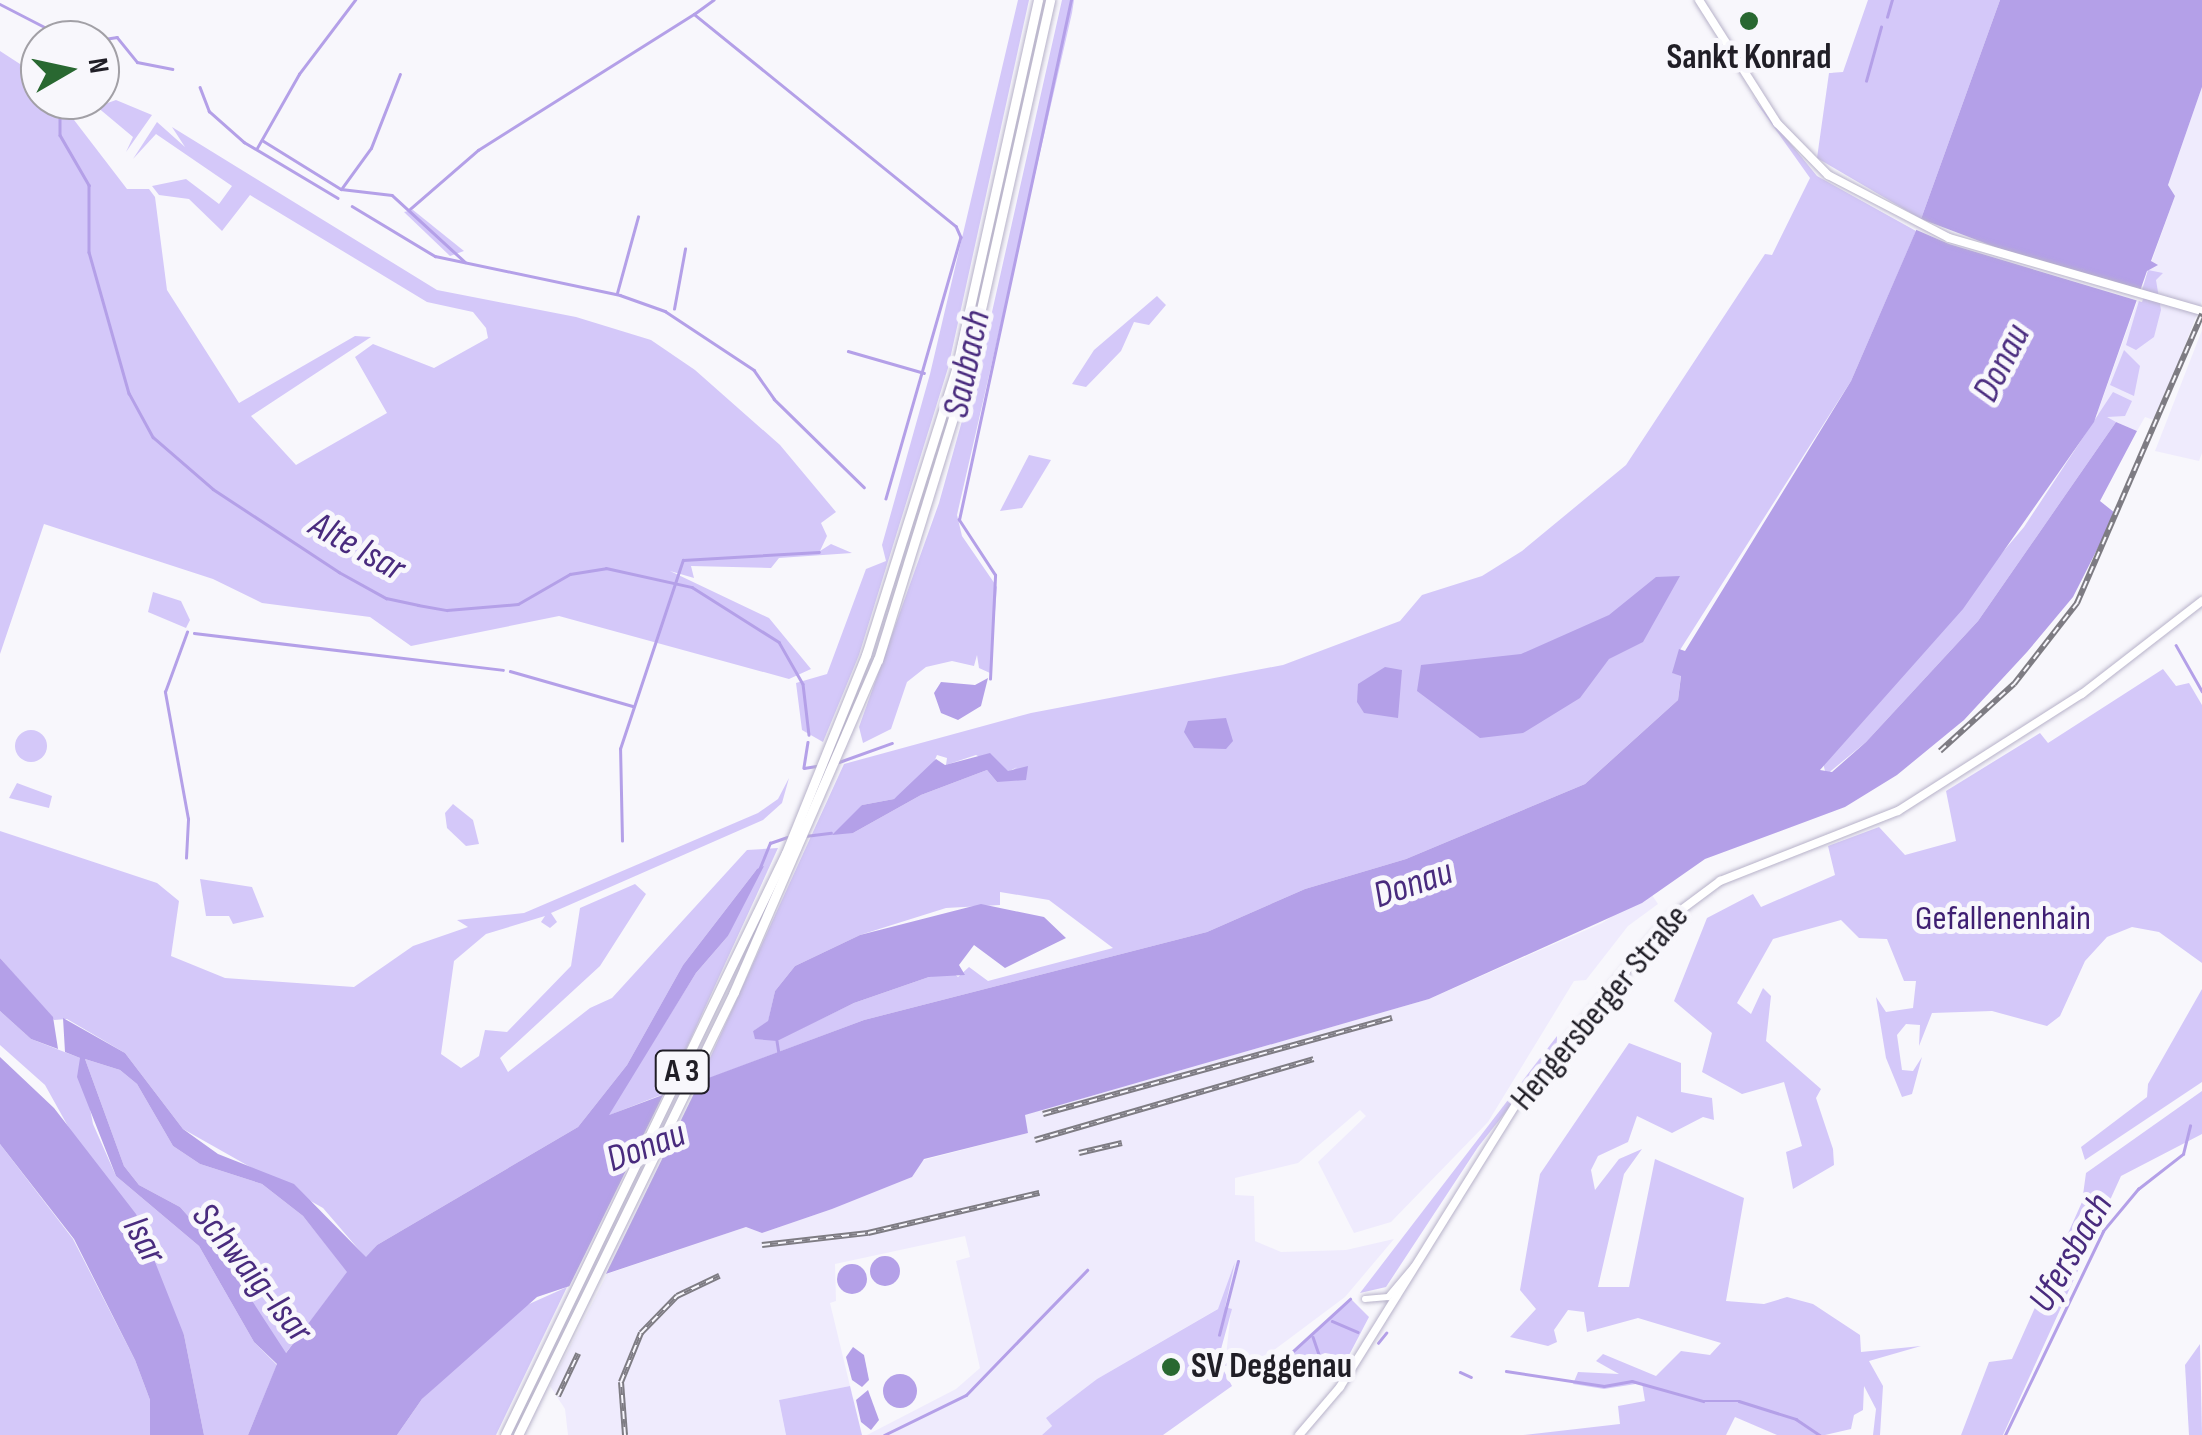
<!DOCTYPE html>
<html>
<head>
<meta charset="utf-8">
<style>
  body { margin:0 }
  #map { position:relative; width:2202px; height:1435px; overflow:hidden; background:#f8f7fc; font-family:"Sofia Sans Condensed",sans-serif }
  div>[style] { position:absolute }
  .built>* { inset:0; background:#efebfd }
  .green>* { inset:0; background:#d4c8f9 }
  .round { border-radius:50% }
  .water>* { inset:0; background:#b4a0e8 }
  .pier>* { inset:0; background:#f8f7fc }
  .stream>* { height:2.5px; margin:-1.25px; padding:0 1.25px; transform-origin:1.25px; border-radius:1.25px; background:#b4a0e8 }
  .roads { filter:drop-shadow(0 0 2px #b7b2c9) drop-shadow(0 0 2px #b7b2c9) }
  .minor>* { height:6px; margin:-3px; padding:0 3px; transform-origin:3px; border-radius:3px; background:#fff }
  .major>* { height:8px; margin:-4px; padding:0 4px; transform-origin:4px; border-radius:4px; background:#fff }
  .highway>* { height:9px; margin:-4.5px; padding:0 4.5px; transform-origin:4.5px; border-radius:4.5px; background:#fff }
  .rail>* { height:6px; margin-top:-3px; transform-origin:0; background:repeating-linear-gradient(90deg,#f8f7fc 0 8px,#7e7c83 0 16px); box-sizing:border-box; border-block:2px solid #7e7c83 }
  .dots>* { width:28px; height:28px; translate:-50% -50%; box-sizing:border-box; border:5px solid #f8f7fc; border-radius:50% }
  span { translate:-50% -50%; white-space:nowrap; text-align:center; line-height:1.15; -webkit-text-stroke:10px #f8f7fc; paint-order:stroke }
  .shield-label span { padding:2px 8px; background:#f8f7fc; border:2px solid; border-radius:8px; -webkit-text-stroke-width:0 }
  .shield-label { font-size:32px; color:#201e26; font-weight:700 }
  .poi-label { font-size:35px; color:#201e26; font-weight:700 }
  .left { translate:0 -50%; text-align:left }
  .park-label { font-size:35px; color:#3f1f72 }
  .street-label { font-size:35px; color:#201e26 }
  .water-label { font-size:38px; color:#492b7e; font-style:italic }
  .north { position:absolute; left:20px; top:20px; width:100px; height:100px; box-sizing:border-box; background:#f8f7fc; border:2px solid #a2a0a6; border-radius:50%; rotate:81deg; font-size:28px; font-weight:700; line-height:40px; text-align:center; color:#201e26 }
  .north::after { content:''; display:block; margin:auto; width:35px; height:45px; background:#296831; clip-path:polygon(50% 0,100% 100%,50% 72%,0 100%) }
</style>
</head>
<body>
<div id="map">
  <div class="built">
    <i style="clip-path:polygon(2202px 87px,2202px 301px,2156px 421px,2145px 417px,2137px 431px,2097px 414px,2175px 196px,2168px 185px)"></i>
    <i style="clip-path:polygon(2202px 330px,2202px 453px,2199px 461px,2155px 451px)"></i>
    <i style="clip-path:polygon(1650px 892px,1658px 904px,1628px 926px,1586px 980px,1574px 981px,1488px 1122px,1391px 1222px,1354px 1233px,1318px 1162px,1366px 1116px,1360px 1110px,1298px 1163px,1235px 1178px,1235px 1195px,1254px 1196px,1255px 1241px,1281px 1252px,1346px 1250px,1394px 1239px,1345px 1297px,1266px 1356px,1226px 1356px,1231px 1310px,1221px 1307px,1097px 1379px,1047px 1418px,1052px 1426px,1042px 1435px,867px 1435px,956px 1389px,980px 1368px,956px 1261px,970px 1257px,965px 1236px,835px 1264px,836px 1301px,830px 1303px,850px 1386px,779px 1400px,786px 1435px,568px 1435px,565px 1409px,550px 1386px,607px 1274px,746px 1227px,762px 1233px,832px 1209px,924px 1160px,1028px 1133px,1024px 1115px,1429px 999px,1602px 923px)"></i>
  </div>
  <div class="green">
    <i style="clip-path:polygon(1018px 0,1029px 0,948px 368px,859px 655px,823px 742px,802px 730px,796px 683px,827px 674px,866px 569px,886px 561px,882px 545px,930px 374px)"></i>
    <i style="clip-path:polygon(1062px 0,1074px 0,1072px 13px,957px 515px,962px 536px,997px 587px,990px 673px,979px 668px,977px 655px,974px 666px,952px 661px,926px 667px,907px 682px,891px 729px,863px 743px,859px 727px,939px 503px,990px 321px)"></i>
    <i style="clip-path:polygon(1868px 0,2000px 0,1921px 219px,1817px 158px,1829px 73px,1843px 72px)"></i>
    <i style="clip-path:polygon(0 51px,40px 77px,40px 100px,93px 100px,102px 105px,116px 100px,152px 115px,126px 152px,133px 137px,90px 101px,71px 116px,127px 189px,149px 189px,155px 197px,167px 290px,239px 403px,355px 336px,371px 337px,251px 416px,296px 465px,387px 413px,355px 357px,373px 344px,434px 368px,488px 338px,486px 328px,473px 312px,427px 302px,250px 195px,222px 231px,189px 199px,159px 195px,152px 186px,186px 179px,219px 204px,232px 186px,156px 134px,133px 159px,157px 122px,185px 147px,172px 127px,437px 290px,576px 317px,651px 340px,695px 370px,780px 445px,836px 512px,821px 523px,827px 536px,820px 551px,831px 544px,852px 553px,779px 558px,771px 568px,691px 566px,694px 578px,670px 571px,769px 618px,811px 669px,789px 679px,559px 616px,411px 646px,370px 617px,262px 603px,213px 579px,44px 524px,0 654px)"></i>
    <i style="clip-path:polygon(evenodd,1751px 95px,1817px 176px,1916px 231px,1851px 381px,1680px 650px,1673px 673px,1681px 675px,1678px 700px,1585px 784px,1406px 859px,1305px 889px,1207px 932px,864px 1020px,699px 1082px,844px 764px,1031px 713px,1283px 665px,1400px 621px,1422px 595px,1482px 576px,1522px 551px,1626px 465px,1765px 254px,1772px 255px,1810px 178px,1751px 95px,937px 755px,947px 758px,946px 765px,976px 755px,1008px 772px,1017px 767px,997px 782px,987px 770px,921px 795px,853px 833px,862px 805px,894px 799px,930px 771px,937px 755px,1751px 95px,1000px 892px,1049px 900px,1113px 948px,988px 981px,969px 967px,958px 977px,951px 971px,929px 977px,854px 1003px,777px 1040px,753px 1031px,768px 1022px,775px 991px,795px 966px,860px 935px,946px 908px,1000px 905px,1000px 892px)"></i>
    <i style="clip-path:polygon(413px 210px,464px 251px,450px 256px,404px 212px)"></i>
    <i style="clip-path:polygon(2148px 270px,2163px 273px,2156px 280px,2161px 310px,2154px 337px,2136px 350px,2126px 345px)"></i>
    <i style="clip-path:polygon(1157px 296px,1166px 305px,1149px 325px,1134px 322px,1121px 351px,1086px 387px,1072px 384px,1094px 350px)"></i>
    <i style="clip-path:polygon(2124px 350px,2140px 366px,2134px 396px,2110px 385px)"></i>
    <i style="clip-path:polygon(2113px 392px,2132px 401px,2125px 416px,2107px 417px,2116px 422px,1978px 621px,1866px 742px,1826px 775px,1823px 763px,2024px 527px)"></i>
    <i style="clip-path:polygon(1029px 455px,1051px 460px,1022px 508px,1000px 511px)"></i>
    <i style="clip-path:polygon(153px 592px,181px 601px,190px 620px,186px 628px,148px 612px)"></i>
    <i style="clip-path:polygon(2163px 669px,2176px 686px,2189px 683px,2202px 705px,2202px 963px,2159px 932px,2132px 927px,2107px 937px,2085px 961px,2060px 1016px,2047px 1026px,1992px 1011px,1932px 1013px,1919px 1046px,1920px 1025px,1906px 1024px,1897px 1035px,1902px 1070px,1913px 1071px,1922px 1057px,1912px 1094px,1902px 1097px,1886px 1058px,1876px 997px,1886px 1012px,1913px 1008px,1916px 981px,1904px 981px,1887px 939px,1859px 938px,1841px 920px,1773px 939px,1737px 1003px,1751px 1014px,1763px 988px,1771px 996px,1766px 1041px,1821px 1089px,1816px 1098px,1833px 1149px,1834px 1165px,1793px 1189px,1786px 1152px,1802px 1146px,1784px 1082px,1742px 1094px,1702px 1072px,1712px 1033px,1674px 1001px,1707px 918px,1753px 894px,1761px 907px,1835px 875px,1828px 846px,1879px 827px,1905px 855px,1956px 841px,1946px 791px,2040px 733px,2048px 743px)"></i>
    <i class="round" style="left:15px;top:730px;width:32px;height:32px"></i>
    <i style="clip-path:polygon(789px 778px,782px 803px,763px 820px,551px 913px,557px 922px,550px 928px,541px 922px,545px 916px,486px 934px,454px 961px,441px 1054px,461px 1068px,479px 1056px,485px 1030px,507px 1032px,571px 966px,580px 908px,635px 884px,646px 894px,600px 966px,500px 1058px,508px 1072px,590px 1008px,612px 998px,747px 850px,778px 848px,666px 1093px,607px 1116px,696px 973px,728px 936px,757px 869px,683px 965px,627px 1065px,578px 1127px,377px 1245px,366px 1258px,323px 1208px,183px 1129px,125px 1053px,67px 1019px,54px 1020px,0 958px,0 831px,157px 883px,179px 901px,171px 956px,225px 978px,354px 987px,413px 946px,468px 927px,457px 920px,524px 913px,758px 813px,778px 799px)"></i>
    <i style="clip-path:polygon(17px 783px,52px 796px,49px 808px,9px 798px)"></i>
    <i style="clip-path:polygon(453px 804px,473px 820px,479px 844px,466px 846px,447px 828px,445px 813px)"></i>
    <i style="clip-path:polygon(200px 879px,252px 887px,264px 917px,233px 924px,229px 916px,206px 916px)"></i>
    <i style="clip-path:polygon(2202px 989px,2202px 1082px,2085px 1160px,2081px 1147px,2147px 1097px,2148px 1084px)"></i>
    <i style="clip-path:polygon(0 1011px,31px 1039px,80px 1058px,93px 1124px,116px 1176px,199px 1246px,254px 1342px,277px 1365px,248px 1435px,204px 1435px,184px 1335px,45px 1085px,0 1045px)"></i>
    <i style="clip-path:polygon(1557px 1036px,1557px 1047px,1478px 1147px,1386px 1287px,1360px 1293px)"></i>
    <i style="clip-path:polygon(1629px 1043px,1681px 1063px,1681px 1092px,1712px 1098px,1714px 1120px,1703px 1117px,1672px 1133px,1637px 1116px,1628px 1142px,1598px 1156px,1591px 1170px,1595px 1190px,1619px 1159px,1642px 1149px,1624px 1174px,1598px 1287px,1629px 1287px,1655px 1159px,1744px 1198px,1726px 1301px,1764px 1304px,1787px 1297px,1813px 1304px,1860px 1335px,1861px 1352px,1921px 1346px,1869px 1361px,1883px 1386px,1880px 1435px,1873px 1435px,1876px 1409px,1864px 1386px,1863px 1410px,1854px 1415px,1851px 1429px,1825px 1435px,1777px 1435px,1735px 1417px,1726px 1435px,1523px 1435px,1620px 1424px,1618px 1406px,1645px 1401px,1642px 1383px,1604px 1389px,1573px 1384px,1578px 1372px,1619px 1374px,1596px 1361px,1603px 1354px,1656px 1376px,1681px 1351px,1710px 1355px,1721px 1343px,1638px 1318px,1587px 1332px,1584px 1312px,1568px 1310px,1554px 1330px,1557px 1342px,1548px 1346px,1510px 1337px,1536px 1309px,1520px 1290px,1540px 1174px)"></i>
    <i style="clip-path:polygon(85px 1059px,120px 1070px,137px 1084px,173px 1146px,200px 1164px,262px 1184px,303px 1216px,348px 1272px,285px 1354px,221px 1253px,180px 1207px,139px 1185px,124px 1166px)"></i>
    <i style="clip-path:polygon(2202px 1091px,2202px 1134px,2121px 1176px,2003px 1435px,1961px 1435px,1989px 1362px,2012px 1359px,2082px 1202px,2086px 1173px)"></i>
    <i style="clip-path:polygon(0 1144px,73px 1239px,135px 1360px,150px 1400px,150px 1435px,0 1435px)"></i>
    <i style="clip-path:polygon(1235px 1262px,1225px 1307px,1232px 1309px,1218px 1360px,1232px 1386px,1163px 1435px,1042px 1435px,1052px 1426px,1046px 1418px,1097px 1379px,1218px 1309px)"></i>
    <i style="clip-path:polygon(567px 1287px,496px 1435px,397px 1435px,422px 1399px,518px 1309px)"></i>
    <i style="clip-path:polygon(1352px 1300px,1369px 1317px,1348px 1357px,1325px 1353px,1261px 1378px)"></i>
    <i style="clip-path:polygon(2200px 1344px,2202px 1435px,2189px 1435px,2185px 1365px)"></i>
    <i style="clip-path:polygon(850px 1386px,862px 1435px,786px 1435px,779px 1400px)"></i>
  </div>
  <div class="water">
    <i style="clip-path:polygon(evenodd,2000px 0,2202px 0,2202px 87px,2168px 185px,2175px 196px,2151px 261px,2158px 265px,2147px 271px,2094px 422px,1963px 609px,1820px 770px,1832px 772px,1866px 742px,1978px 621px,2116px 422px,2137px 431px,2100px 501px,2115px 513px,2109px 526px,2073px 597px,2027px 652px,1964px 720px,1897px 775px,1845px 807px,1705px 859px,1642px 903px,1429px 999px,1025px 1115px,1028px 1133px,924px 1159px,912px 1177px,832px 1209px,762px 1233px,746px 1227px,537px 1297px,422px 1399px,397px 1435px,248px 1435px,277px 1364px,254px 1342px,199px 1246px,116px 1176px,77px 1077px,80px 1058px,65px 1052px,63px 1018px,125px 1053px,183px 1129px,218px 1154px,294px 1184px,366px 1257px,377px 1245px,578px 1127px,627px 1065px,683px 965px,757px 869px,764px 866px,728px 936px,696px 973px,609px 1115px,864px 1020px,1207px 932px,1305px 889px,1406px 859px,1585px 784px,1678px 700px,1681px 676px,1672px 673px,1679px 649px,1685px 651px,1851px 381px,1921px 219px,2000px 0,85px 1059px,120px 1070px,137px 1084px,173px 1146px,200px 1164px,262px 1184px,303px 1216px,347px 1272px,286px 1353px,221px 1253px,180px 1207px,139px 1185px,124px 1166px,85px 1059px)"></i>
    <i style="clip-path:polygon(1680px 576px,1643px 642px,1609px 659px,1580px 698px,1523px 733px,1480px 738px,1417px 691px,1421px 665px,1521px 654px,1609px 615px,1656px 577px)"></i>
    <i style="clip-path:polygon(1385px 667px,1402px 670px,1398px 718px,1364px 713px,1357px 702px,1358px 684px)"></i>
    <i style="clip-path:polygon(988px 678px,981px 706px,958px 720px,941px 713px,934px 693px,941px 682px,975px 685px)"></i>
    <i style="clip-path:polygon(1226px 718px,1233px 741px,1226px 749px,1194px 748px,1184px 732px,1188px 721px)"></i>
    <i style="clip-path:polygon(990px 753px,1008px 771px,1028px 766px,1026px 780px,997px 782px,987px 770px,921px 795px,853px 833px,832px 835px,862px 805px,894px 799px,936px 759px,945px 765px)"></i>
    <i style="clip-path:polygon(981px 904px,1044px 917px,1066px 938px,1005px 968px,974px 945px,959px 965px,965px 975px,929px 977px,854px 1003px,777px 1041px,755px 1039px,753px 1031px,768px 1021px,775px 991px,795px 966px,860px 935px)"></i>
    <i style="clip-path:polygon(0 958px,53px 1017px,58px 1049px,31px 1039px,0 1011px)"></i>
    <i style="clip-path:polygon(0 1057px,54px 1108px,136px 1214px,184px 1335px,204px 1435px,150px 1435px,150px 1400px,135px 1360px,74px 1239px,0 1144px)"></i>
    <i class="round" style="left:870px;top:1256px;width:30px;height:30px"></i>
    <i class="round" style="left:837px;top:1264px;width:30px;height:30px"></i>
    <i style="clip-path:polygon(853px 1347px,864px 1355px,869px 1380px,862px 1387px,852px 1380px,846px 1357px)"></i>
    <i class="round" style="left:883px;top:1374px;width:34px;height:34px"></i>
    <i style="clip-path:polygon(868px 1390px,879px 1420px,871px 1430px,861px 1422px,856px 1400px)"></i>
  </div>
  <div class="pier">
    <i style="clip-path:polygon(1916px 217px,2011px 253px,2146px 291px,2142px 302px,1949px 244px,1912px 228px)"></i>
    <i style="clip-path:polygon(703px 1075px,603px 1280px,566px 1293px,666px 1089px)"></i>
  </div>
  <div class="stream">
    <i style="left:0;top:4px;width:65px;rotate:27.3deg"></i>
    <i style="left:694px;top:14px;width:24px;rotate:-36deg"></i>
    <i style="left:1887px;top:17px;width:18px;rotate:-74deg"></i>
    <i style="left:66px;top:37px;width:7px;rotate:27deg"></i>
    <i style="left:98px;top:40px;width:19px;rotate:-9deg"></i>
    <i style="left:117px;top:37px;width:32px;rotate:51deg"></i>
    <i style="left:137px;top:62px;width:36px;rotate:11deg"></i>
    <i style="left:1866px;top:81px;width:56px;rotate:-74.5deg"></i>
    <i style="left:200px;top:87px;width:26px;rotate:69deg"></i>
    <i style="left:209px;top:111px;width:47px;rotate:41.5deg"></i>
    <i style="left:244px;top:142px;width:109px;rotate:30.8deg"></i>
    <i style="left:60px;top:114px;width:21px;rotate:90deg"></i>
    <i style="left:60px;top:135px;width:58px;rotate:59.9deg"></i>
    <i style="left:89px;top:185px;width:67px;rotate:90deg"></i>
    <i style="left:89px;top:252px;width:147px;rotate:74.2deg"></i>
    <i style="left:129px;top:393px;width:50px;rotate:61.4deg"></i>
    <i style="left:153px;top:437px;width:79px;rotate:40.9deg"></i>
    <i style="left:213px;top:489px;width:151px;rotate:33.4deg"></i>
    <i style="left:339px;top:572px;width:54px;rotate:29deg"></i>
    <i style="left:386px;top:598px;width:33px;rotate:12deg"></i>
    <i style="left:418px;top:605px;width:29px;rotate:10deg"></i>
    <i style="left:447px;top:610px;width:71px;rotate:-4.8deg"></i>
    <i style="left:518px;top:604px;width:60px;rotate:-30deg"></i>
    <i style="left:570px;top:574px;width:36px;rotate:-9deg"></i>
    <i style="left:606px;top:568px;width:88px;rotate:12.5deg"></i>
    <i style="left:692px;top:587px;width:103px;rotate:32.3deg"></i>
    <i style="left:779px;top:642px;width:48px;rotate:60.3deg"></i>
    <i style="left:803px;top:684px;width:51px;rotate:83.3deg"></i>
    <i style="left:262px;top:140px;width:93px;rotate:31.8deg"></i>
    <i style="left:341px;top:189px;width:51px;rotate:6.7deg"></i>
    <i style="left:392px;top:195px;width:99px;rotate:42.5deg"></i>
    <i style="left:257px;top:148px;width:85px;rotate:-60.4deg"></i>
    <i style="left:299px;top:74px;width:93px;rotate:-52.9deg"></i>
    <i style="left:342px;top:188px;width:49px;rotate:-54.1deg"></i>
    <i style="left:371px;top:148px;width:79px;rotate:-68.6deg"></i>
    <i style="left:352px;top:206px;width:97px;rotate:31.1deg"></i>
    <i style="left:435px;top:256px;width:189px;rotate:11.9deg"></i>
    <i style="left:620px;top:295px;width:48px;rotate:19.6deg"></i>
    <i style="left:665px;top:311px;width:107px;rotate:33.5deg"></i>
    <i style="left:754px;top:370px;width:35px;rotate:55deg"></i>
    <i style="left:774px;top:399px;width:126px;rotate:44.4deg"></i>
    <i style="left:410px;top:209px;width:90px;rotate:-40.9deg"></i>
    <i style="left:478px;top:150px;width:255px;rotate:-32.2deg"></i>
    <i style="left:694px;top:14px;width:337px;rotate:39deg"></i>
    <i style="left:956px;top:226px;width:12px;rotate:66deg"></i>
    <i style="left:961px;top:237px;width:272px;rotate:106deg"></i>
    <i style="left:617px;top:293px;width:79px;rotate:-74.6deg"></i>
    <i style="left:674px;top:309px;width:61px;rotate:-79.6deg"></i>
    <i style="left:848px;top:351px;width:79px;rotate:16.1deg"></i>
    <i style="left:194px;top:633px;width:311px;rotate:6.8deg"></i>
    <i style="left:2176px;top:645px;width:53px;rotate:60.5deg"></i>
    <i style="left:510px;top:671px;width:128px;rotate:15.9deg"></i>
    <i style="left:990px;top:679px;width:104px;rotate:-87.2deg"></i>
    <i style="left:995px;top:575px;width:66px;rotate:-123.2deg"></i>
    <i style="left:959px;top:520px;width:532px;rotate:-77.85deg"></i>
    <i style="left:808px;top:742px;width:26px;rotate:99deg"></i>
    <i style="left:804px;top:768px;width:12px;rotate:-9deg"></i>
    <i style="left:839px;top:762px;width:56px;rotate:-19.7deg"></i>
    <i style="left:805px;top:836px;width:26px;rotate:-7deg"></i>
    <i style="left:622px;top:841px;width:92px;rotate:-91.2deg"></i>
    <i style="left:620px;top:749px;width:199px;rotate:-71.6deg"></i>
    <i style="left:683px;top:560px;width:136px;rotate:-3.4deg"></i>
    <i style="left:186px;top:858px;width:39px;rotate:-87deg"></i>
    <i style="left:188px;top:819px;width:129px;rotate:-100.3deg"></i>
    <i style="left:165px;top:692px;width:64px;rotate:-69.9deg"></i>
    <i style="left:759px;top:870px;width:29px;rotate:-68deg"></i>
    <i style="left:770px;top:843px;width:18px;rotate:-19deg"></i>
    <i style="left:777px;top:1041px;width:13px;rotate:81deg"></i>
    <i style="left:1332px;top:1321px;width:28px;rotate:23deg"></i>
    <i style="left:1219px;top:1335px;width:76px;rotate:-75.6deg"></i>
    <i style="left:1313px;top:1337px;width:18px;rotate:71deg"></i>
    <i style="left:1378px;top:1343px;width:13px;rotate:-51deg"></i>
    <i style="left:1291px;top:1353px;width:80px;rotate:-42.5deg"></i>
    <i style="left:1226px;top:1364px;width:36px;rotate:-3deg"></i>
    <i style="left:1506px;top:1371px;width:99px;rotate:8.7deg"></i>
    <i style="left:1604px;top:1386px;width:28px;rotate:-10deg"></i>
    <i style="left:1632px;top:1381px;width:74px;rotate:15.7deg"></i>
    <i style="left:1703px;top:1401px;width:36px"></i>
    <i style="left:1739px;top:1401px;width:60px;rotate:17.5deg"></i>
    <i style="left:1796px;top:1419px;width:29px;rotate:34deg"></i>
    <i style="left:1460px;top:1372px;width:12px;rotate:24deg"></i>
    <i style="left:884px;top:1435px;width:91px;rotate:-26deg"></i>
    <i style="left:966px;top:1395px;width:174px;rotate:-45.9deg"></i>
    <i style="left:2005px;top:1435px;width:226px;rotate:-64.3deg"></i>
    <i style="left:2103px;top:1231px;width:55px;rotate:-50.2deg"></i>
    <i style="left:2138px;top:1189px;width:57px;rotate:-37.9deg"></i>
    <i style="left:2183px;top:1154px;width:29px;rotate:-76deg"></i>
  </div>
  <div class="roads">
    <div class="minor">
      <i style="left:1365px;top:1299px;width:23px;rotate:-5deg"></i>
      <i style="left:1388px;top:1297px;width:40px;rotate:-50deg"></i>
    </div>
    <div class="major">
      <i style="left:1699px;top:0;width:146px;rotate:57.6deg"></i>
      <i style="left:1777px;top:123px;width:73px;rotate:45.6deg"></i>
      <i style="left:1828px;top:175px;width:136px;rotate:27.5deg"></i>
      <i style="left:1949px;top:238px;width:263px;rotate:16.1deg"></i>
      <i style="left:1299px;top:1435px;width:63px;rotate:-49.5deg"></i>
      <i style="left:1340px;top:1387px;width:333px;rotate:-58.1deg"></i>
      <i style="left:1516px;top:1104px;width:240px;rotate:-50.4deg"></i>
      <i style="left:1669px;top:919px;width:64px;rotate:-36.7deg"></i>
      <i style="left:1720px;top:881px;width:191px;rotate:-21.5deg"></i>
      <i style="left:1898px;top:811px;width:218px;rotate:-32.5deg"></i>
      <i style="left:2082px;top:694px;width:152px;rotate:-37.8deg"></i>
    </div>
    <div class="highway">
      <i style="left:505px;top:1435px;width:646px;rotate:-64.23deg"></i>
      <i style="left:786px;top:853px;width:214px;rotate:-68deg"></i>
      <i style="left:866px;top:655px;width:299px;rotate:-72.5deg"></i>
      <i style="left:956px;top:370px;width:379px;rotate:-77.5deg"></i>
      <i style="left:518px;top:1435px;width:493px;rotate:-64deg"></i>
      <i style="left:734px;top:992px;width:362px;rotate:-66.6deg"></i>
      <i style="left:878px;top:660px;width:301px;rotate:-72.8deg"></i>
      <i style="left:967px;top:372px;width:381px;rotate:-77.4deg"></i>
    </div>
  </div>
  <div class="rail">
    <i style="left:1940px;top:751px;width:100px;rotate:-42.2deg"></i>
    <i style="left:2014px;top:684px;width:103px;rotate:-52.1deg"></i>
    <i style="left:2077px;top:603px;width:315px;rotate:-66.6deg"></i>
    <i style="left:1043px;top:1114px;width:362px;rotate:-15.4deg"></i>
    <i style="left:1035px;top:1140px;width:290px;rotate:-16.2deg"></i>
    <i style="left:1079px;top:1153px;width:44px;rotate:-13.1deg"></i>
    <i style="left:762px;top:1245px;width:107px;rotate:-6.5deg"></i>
    <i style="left:868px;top:1233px;width:176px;rotate:-13.2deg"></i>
    <i style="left:558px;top:1396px;width:47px;rotate:-64.5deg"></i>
    <i style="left:625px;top:1435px;width:53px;rotate:-94.3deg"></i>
    <i style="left:621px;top:1382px;width:53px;rotate:-67.8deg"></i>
    <i style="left:641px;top:1333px;width:52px;rotate:-45.8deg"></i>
    <i style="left:677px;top:1296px;width:47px;rotate:-25.5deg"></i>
  </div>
  <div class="dots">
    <i style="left:1749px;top:21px;background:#296831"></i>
    <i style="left:1171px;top:1367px;background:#296831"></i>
  </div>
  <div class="shield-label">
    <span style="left:682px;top:1072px">A 3</span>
  </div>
  <div class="poi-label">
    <span style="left:1749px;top:58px">Sankt Konrad</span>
    <span class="left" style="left:1191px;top:1367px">SV Deggenau</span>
  </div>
  <div class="park-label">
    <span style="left:2003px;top:919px">Gefallenenhain</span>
  </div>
  <div class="street-label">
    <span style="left:1600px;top:1008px;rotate:-50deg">Hengersberger Straße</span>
  </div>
  <div class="water-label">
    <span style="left:2002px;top:363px;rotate:-63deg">Donau</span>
    <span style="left:967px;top:364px;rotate:-78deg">Saubach</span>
    <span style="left:357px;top:547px;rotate:29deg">Alte Isar</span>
    <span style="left:1413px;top:884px;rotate:-19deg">Donau</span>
    <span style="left:646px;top:1147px;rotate:-21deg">Donau</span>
    <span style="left:144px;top:1240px;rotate:61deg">Isar</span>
    <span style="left:2071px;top:1253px;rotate:-60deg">Ufersbach</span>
    <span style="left:252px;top:1273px;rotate:51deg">Schwaig-Isar</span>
  </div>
  <div class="north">N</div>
</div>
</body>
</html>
